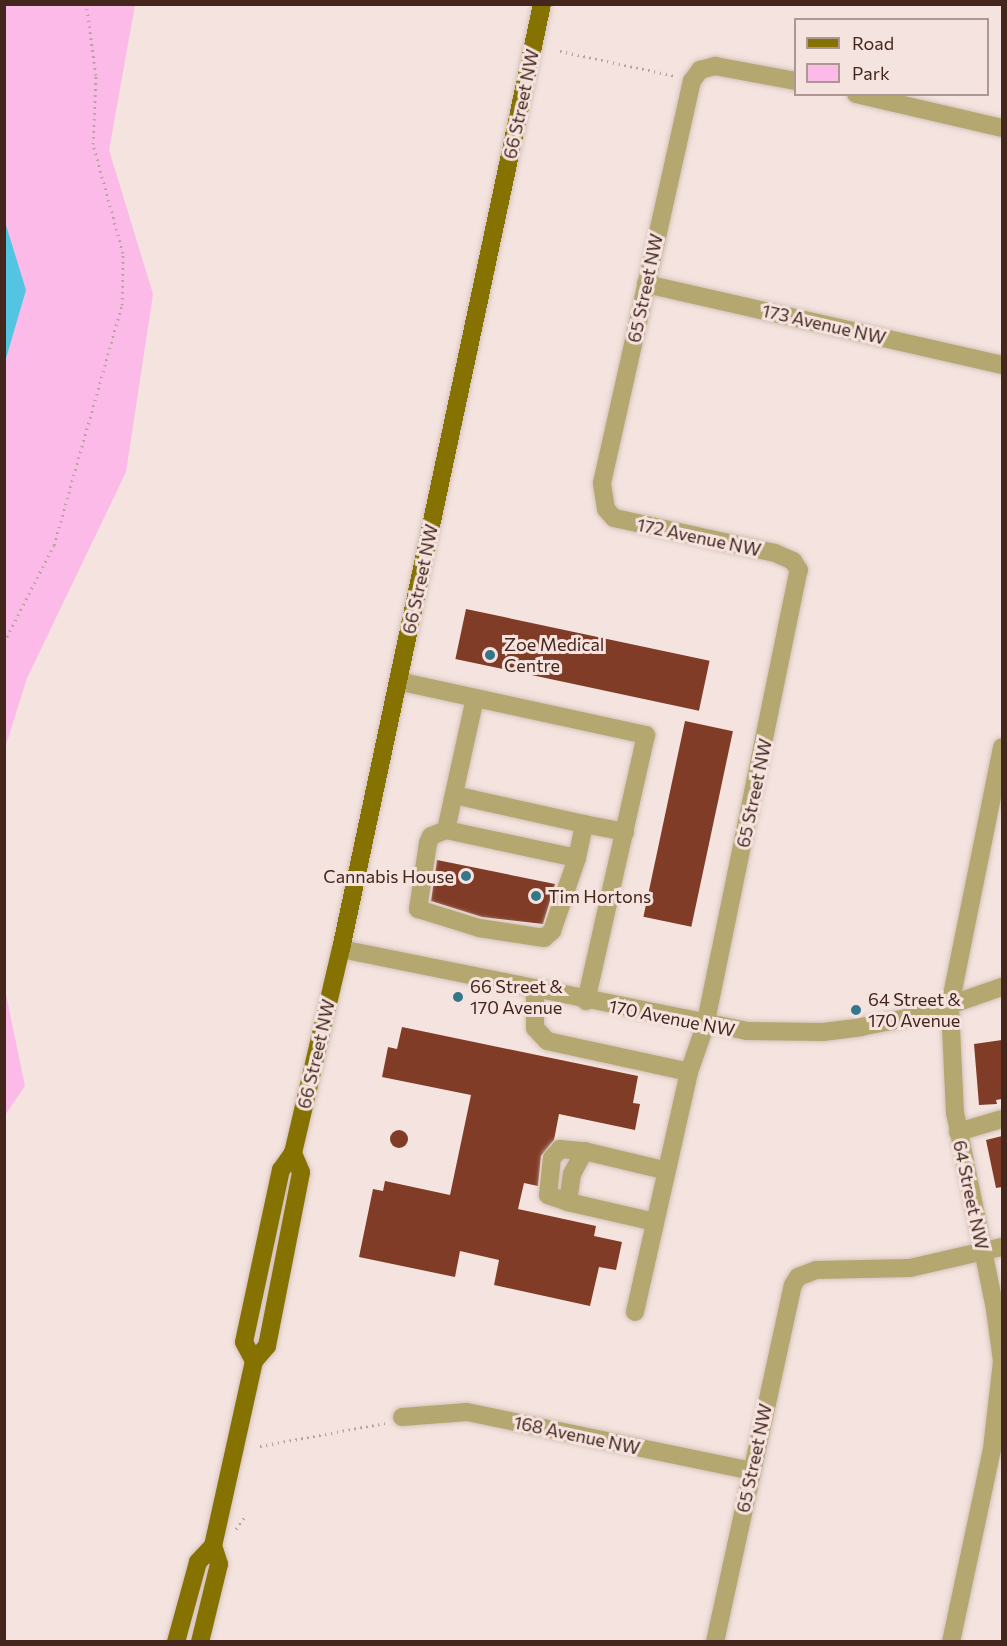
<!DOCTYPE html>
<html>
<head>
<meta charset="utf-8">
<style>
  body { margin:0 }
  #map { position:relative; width:1007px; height:1646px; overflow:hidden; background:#f4e3de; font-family:Commissioner,sans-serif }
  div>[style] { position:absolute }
  .green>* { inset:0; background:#fbbae8 }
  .water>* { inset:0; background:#53c4e1 }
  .building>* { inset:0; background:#803c27; transform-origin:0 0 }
  .round { border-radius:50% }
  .path>* { height:3px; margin-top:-1.5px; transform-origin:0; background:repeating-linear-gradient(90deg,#b9a39d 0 1.5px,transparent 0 6px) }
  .roads { filter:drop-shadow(0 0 2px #d4c1bb) drop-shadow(0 0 2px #d4c1bb) }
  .minor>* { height:18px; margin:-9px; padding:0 9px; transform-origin:9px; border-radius:9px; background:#b4a870 }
  .major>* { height:18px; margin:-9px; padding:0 9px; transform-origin:9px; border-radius:9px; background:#857200 }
  .dots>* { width:16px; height:16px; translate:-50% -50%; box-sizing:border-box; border:3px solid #f4e3de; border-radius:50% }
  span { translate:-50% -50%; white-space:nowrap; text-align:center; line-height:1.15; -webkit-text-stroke:6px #f4e3de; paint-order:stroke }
  .street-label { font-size:18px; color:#45261d }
  .poi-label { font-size:18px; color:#45261d }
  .left { translate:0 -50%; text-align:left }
  .right { translate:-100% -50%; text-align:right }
  .frame { position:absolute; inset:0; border:6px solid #45261d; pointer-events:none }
  .legend { position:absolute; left:794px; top:18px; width:195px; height:78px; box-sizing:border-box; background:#f4e3de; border:2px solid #ae9791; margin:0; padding:8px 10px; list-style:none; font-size:18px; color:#45261d }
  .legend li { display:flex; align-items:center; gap:12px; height:30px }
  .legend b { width:30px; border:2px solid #ae9791 }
</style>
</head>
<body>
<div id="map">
  <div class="green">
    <i style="clip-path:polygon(5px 5px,135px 5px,109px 150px,153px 294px,126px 472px,27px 678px,5px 748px)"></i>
    <i style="clip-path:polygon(4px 985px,25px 1086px,5px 1115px,4px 1115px)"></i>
  </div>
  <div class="water">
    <i style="clip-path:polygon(5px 222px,26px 290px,5px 362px)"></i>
  </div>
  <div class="building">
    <i style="left:466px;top:609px;width:249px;height:51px;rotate:12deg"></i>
    <i style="left:685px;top:721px;width:49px;height:200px;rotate:12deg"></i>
    <i style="clip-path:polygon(437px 860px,555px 884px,543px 924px,482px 917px,431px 901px)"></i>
    <i style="clip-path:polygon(402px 1027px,638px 1076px,633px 1103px,640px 1104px,635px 1130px,559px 1114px,554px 1140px,541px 1156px,538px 1186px,524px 1183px,518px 1209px,596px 1226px,594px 1236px,622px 1242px,616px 1270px,599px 1267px,590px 1306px,494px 1285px,499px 1260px,460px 1251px,455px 1277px,359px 1257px,373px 1189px,383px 1191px,385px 1181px,450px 1195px,471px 1095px,382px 1077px,388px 1047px,397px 1049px)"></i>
    <i style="clip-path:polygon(1002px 1040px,1002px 1099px,996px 1100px,997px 1104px,979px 1105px,974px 1044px)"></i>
    <i class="round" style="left:390px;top:1130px;width:18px;height:18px"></i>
    <i style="clip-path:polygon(1002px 1136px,1002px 1187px,996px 1188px,986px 1140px)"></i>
  </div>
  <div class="path">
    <i style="left:560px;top:51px;width:119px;rotate:12.2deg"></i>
    <i style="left:4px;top:642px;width:109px;rotate:-62.7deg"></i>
    <i style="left:54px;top:545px;width:249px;rotate:-74.2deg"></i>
    <i style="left:122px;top:305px;width:52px;rotate:-88.9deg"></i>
    <i style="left:123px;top:253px;width:113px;rotate:-105.4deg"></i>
    <i style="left:93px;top:144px;width:69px;rotate:-87.5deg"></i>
    <i style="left:96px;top:75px;width:72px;rotate:-98deg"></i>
    <i style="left:260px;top:1446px;width:127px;rotate:-10.4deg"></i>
    <i style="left:236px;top:1529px;width:14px;rotate:-54deg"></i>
  </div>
  <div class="roads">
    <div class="minor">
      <i style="left:856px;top:94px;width:150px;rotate:13.1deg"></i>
      <i style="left:646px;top:284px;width:365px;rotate:12.8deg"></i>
      <i style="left:398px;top:681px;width:254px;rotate:12.3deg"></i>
      <i style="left:646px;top:735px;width:273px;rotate:102.7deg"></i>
      <i style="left:475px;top:698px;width:135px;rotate:102.4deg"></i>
      <i style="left:446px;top:830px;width:134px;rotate:12.1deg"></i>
      <i style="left:577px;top:858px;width:35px;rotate:-78deg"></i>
      <i style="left:584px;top:824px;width:42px;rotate:11deg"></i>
      <i style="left:454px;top:795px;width:133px;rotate:12.6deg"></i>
      <i style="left:446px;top:830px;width:16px;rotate:158deg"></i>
      <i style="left:431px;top:836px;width:8px;rotate:113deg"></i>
      <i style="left:428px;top:843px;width:67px;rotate:98.6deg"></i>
      <i style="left:418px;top:909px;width:64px;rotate:17.3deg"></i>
      <i style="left:479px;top:928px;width:66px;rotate:8.7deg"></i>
      <i style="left:544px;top:938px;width:11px;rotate:-41deg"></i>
      <i style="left:552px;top:931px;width:77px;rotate:-71.1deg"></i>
      <i style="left:341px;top:949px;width:413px;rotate:11.4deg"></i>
      <i style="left:746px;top:1031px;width:77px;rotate:0.7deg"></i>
      <i style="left:823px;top:1032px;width:38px;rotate:-7deg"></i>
      <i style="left:861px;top:1027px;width:61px;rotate:-11.3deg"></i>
      <i style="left:921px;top:1015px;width:86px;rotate:-19.1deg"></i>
      <i style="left:535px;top:990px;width:38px;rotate:90deg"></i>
      <i style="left:535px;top:1028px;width:18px;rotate:47deg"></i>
      <i style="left:547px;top:1041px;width:145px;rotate:12.3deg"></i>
      <i style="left:689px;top:1072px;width:49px;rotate:-70.8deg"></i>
      <i style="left:705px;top:1026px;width:466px;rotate:-78.4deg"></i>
      <i style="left:799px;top:570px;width:11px;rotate:-124deg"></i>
      <i style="left:793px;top:561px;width:20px;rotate:-156deg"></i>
      <i style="left:775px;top:553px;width:165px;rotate:-167.7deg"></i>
      <i style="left:614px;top:518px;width:12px;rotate:-132deg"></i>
      <i style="left:606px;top:509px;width:26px;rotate:-99deg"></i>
      <i style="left:602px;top:483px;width:412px;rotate:-77.4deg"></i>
      <i style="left:692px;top:81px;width:14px;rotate:-54deg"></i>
      <i style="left:700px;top:70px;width:16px;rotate:-15deg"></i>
      <i style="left:715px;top:66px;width:82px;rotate:10.5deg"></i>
      <i style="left:958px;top:1132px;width:46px;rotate:-16.5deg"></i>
      <i style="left:568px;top:1202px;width:21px;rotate:-161deg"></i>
      <i style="left:548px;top:1195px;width:37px;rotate:-84deg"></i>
      <i style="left:552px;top:1158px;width:12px;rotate:-48deg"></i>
      <i style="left:560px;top:1149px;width:24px;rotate:5deg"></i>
      <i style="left:655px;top:1222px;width:89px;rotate:-167.1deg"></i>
      <i style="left:568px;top:1202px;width:28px;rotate:-82deg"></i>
      <i style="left:572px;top:1174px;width:26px;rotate:-62deg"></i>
      <i style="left:584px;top:1151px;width:85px;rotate:13.5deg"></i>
      <i style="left:635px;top:1312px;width:246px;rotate:-77.3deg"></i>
      <i style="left:402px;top:1417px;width:65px;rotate:-4.4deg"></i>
      <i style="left:467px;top:1412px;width:290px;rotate:11.7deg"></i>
      <i style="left:715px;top:1642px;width:365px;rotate:-77.7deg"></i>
      <i style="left:793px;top:1285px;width:9px;rotate:-58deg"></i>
      <i style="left:798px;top:1277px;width:19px;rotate:-21deg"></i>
      <i style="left:816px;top:1270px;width:94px;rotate:-1.2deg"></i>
      <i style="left:910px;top:1268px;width:94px;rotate:-12.9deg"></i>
      <i style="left:951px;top:1642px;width:197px;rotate:-78deg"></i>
      <i style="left:992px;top:1449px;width:89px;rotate:-83.5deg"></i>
      <i style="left:1002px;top:1361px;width:52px;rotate:-97.7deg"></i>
      <i style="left:995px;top:1309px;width:200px;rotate:-101.5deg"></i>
      <i style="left:955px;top:1113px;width:108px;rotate:-92.7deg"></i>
      <i style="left:950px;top:1005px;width:263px;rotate:-78.6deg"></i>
    </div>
    <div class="major">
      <i style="left:254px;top:1361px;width:21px;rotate:-118deg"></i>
      <i style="left:244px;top:1342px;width:176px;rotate:-77.9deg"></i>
      <i style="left:281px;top:1170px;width:21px;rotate:-55deg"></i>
      <i style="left:293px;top:1153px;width:210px;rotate:-76.8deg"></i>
      <i style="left:341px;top:949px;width:966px;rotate:-77.99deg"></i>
      <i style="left:176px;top:1642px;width:83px;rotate:-74.6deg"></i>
      <i style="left:198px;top:1562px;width:22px;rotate:-47deg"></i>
      <i style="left:213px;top:1546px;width:189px;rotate:-77.5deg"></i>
      <i style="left:254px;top:1361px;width:20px;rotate:-49deg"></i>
      <i style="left:267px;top:1346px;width:177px;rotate:-78.9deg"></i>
      <i style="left:301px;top:1172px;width:21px;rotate:-113deg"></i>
      <i style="left:200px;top:1642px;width:80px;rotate:-76.3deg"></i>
      <i style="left:219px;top:1564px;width:19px;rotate:-108deg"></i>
    </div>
  </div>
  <div class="dots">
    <i style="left:490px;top:655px;background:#347788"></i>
    <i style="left:466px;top:876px;background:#347788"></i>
    <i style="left:536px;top:896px;background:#347788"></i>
    <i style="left:458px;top:997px;background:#347788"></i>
    <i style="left:856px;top:1010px;background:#347788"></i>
  </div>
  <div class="street-label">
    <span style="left:521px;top:104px;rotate:-78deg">66 Street NW</span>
    <span style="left:645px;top:288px;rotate:-78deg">65 Street NW</span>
    <span style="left:824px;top:324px;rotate:13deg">173 Avenue NW</span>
    <span style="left:699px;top:537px;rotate:12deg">172 Avenue NW</span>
    <span style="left:420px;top:579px;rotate:-78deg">66 Street NW</span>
    <span style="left:754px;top:793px;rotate:-78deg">65 Street NW</span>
    <span style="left:672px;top:1018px;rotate:11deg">170 Avenue NW</span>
    <span style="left:316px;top:1054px;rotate:-77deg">66 Street NW</span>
    <span style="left:971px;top:1195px;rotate:78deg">64 Street NW</span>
    <span style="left:577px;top:1435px;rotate:12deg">168 Avenue NW</span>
    <span style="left:754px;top:1458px;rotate:-78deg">65 Street NW</span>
  </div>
  <div class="poi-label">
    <span class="left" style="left:504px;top:655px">Zoe Medical<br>Centre</span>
    <span class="right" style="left:454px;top:876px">Cannabis House</span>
    <span class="left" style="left:548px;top:896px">Tim Hortons</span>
    <span class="left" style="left:470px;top:997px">66 Street &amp;<br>170 Avenue</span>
    <span class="left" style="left:868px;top:1010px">64 Street &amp;<br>170 Avenue</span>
  </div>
  <div class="frame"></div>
  <ul class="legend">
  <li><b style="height:8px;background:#857200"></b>Road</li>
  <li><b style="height:16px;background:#fbbae8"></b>Park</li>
  </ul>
</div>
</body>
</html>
